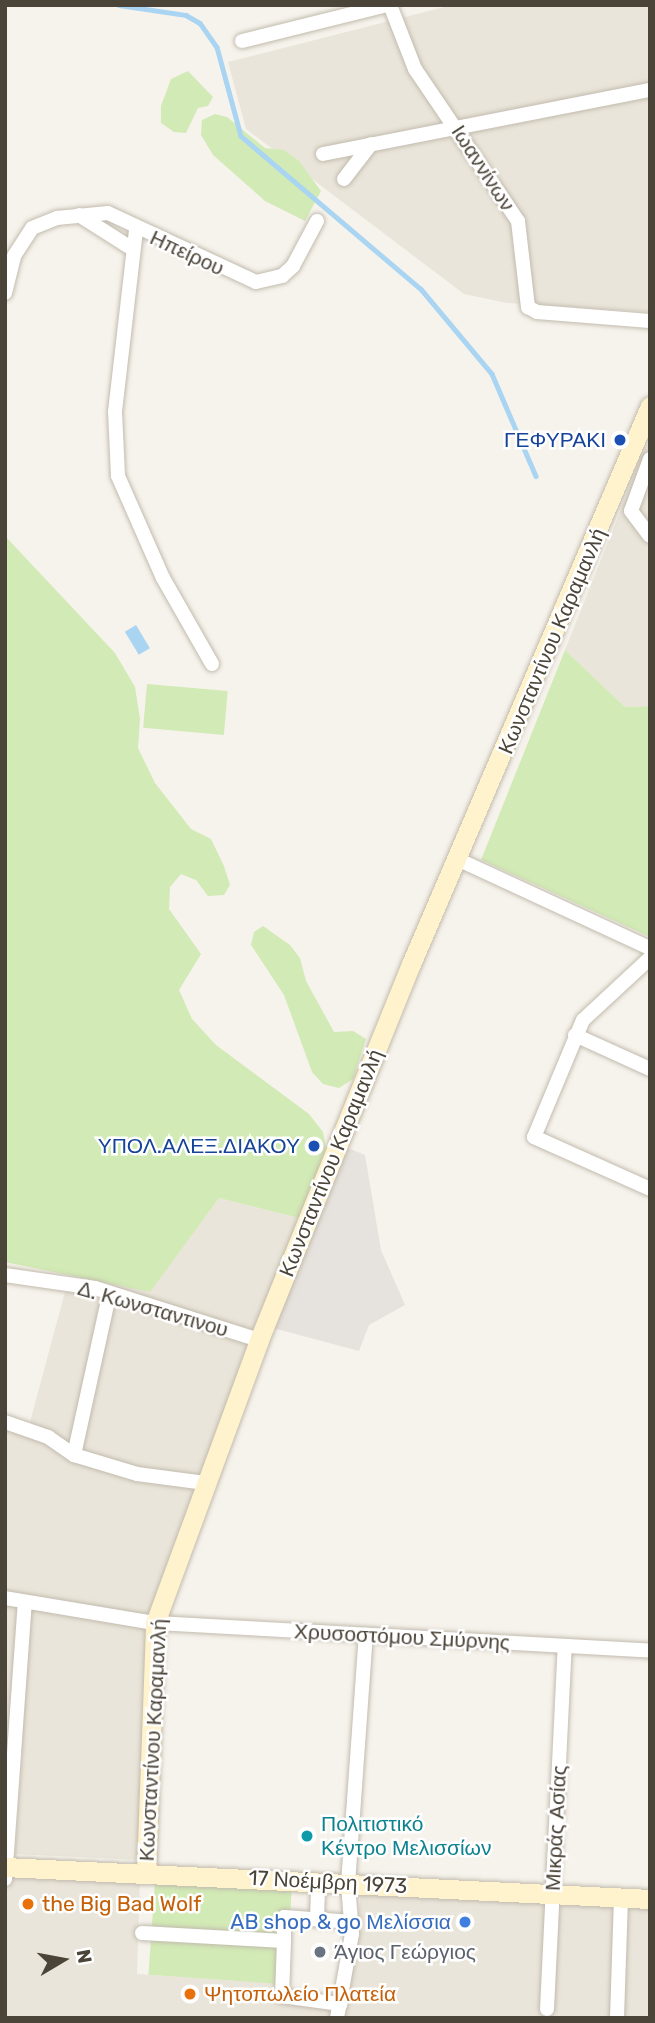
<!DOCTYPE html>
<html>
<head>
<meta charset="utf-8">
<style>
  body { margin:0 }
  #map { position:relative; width:655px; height:2023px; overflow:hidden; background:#f6f3ec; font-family:Rubik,sans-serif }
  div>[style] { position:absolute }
  .residential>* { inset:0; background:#eae5da }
  .industrial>* { inset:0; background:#e6e2dd }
  .green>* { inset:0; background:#d2eab5; transform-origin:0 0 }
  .water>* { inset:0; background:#a9d4f2; transform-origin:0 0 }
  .stream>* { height:4.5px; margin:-2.25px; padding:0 2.25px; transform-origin:2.25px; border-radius:2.25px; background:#a9d4f2 }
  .roads { filter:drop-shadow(0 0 2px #c2bbae) drop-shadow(0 0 2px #c2bbae) }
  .street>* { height:14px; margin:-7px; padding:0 7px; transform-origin:7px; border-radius:7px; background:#fff }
  .secondary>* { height:19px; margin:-9.5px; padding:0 9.5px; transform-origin:9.5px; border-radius:9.5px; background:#fff3cd }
  .dots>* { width:19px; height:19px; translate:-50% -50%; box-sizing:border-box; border:4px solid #fff; border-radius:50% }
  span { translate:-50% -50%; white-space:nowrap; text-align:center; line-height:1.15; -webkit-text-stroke:5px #fff; paint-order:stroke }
  .street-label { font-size:21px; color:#4b4439 }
  .transit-label { font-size:21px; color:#164399 }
  .right { translate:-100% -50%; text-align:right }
  .culture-label { font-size:21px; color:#0d838f }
  .left { translate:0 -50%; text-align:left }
  .food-label { font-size:21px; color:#c56008 }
  .shop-label { font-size:21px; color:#366cbe }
  .worship-label { font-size:21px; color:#5b616d }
  .frame { position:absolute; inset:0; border:7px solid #4b4439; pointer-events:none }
  .north { position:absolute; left:28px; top:1925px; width:70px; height:70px; -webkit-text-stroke:5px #fff; paint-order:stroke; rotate:80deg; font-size:19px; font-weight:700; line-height:28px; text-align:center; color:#4b4439 }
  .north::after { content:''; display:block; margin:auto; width:24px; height:32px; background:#4b4439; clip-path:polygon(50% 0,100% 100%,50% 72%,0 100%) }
</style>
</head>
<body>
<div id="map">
  <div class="residential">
    <i style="clip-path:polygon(452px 5px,650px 5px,650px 312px,507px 303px,464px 294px,246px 129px,228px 62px)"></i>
    <i style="clip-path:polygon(650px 437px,650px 706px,625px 707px,565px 650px)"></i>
    <i style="clip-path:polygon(219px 1198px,299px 1218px,150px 1614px,140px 1860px,15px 1854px,22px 1754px,6px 1752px,5px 1756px,5px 1427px,27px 1433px,69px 1277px,150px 1291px)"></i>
    <i style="clip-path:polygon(5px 1876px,140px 1880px,137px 1974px,286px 1984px,283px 2004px,347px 2012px,361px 1892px,650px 1906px,650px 2018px,5px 2018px)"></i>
  </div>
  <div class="industrial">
    <i style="clip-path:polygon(343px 1146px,365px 1155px,381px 1250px,405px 1305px,369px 1325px,359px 1351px,273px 1328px)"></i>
  </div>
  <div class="green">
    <i style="clip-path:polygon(188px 71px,213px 97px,208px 106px,198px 108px,186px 133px,174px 132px,161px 123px,161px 106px,171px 79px)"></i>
    <i style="clip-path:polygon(215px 114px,227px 117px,265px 148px,284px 150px,299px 161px,321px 191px,305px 221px,265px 201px,213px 155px,201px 135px,202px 120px)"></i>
    <i style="clip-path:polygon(5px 536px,115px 653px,135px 687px,140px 719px,138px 748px,155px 783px,191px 829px,211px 839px,224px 866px,230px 885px,224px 895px,208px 896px,196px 880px,181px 874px,170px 887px,169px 909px,201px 954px,179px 990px,192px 1019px,216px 1045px,309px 1114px,323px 1132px,328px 1158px,299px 1218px,219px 1198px,150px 1292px,5px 1262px)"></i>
    <i style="clip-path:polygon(565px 650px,625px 707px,650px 706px,650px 937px,481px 860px)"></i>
    <i style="left:147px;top:684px;width:81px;height:44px;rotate:5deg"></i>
    <i style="clip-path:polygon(263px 926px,290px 945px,300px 958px,306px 981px,334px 1032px,353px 1031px,366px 1039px,353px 1079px,339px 1088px,323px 1084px,312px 1072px,284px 995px,251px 945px,254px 932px)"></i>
    <i style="left:155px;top:1881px;width:137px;height:94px;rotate:4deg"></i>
  </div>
  <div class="water">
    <i style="left:136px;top:625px;width:27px;height:13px;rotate:59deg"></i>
  </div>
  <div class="stream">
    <i style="left:119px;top:5px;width:68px;rotate:8.5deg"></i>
    <i style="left:186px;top:15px;width:16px;rotate:30deg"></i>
    <i style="left:200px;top:23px;width:29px;rotate:55deg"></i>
    <i style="left:217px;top:47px;width:92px;rotate:74.9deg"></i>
    <i style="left:241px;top:136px;width:236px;rotate:40.4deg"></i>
    <i style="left:421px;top:289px;width:111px;rotate:50.1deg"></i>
    <i style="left:492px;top:374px;width:111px;rotate:66.7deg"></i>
  </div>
  <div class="roads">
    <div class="street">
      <i style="left:390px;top:5px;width:69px;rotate:68.7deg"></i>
      <i style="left:415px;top:69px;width:184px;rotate:55.9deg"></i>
      <i style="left:518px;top:221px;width:87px;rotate:83.4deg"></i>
      <i style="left:528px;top:307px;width:10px;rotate:29deg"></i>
      <i style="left:537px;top:312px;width:113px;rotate:4.6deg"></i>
      <i style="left:242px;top:41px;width:149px;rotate:-13.9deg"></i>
      <i style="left:323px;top:154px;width:333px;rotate:-11.1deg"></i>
      <i style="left:344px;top:179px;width:44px;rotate:-52.4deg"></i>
      <i style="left:79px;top:215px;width:62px;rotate:32.4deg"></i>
      <i style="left:136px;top:230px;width:183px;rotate:96.6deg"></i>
      <i style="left:115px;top:412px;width:64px;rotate:87.3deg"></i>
      <i style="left:118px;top:476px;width:111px;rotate:66.2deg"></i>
      <i style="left:163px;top:578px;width:99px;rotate:60.3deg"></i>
      <i style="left:5px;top:293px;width:38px;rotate:-76deg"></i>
      <i style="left:14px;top:256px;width:33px;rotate:-57deg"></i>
      <i style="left:32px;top:228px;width:27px;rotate:-22deg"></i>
      <i style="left:57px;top:218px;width:51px;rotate:-5.6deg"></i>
      <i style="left:108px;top:213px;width:163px;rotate:25deg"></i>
      <i style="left:256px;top:282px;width:27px;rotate:-13deg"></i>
      <i style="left:282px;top:276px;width:15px;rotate:-42deg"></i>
      <i style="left:293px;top:266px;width:51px;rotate:-61.9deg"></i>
      <i style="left:650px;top:459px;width:55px;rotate:110.1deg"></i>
      <i style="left:631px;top:511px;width:31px;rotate:53deg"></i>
      <i style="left:457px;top:859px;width:213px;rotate:24.8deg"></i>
      <i style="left:650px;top:958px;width:91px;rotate:137.2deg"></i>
      <i style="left:583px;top:1020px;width:127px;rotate:112.7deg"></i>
      <i style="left:534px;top:1137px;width:127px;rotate:24.1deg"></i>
      <i style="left:575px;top:1035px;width:82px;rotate:24.4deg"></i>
      <i style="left:5px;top:1275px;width:91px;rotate:8.2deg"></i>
      <i style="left:95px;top:1288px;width:172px;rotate:17.6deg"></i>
      <i style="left:5px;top:1422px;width:46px;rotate:19.2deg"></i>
      <i style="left:48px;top:1437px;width:32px;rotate:35deg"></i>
      <i style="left:74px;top:1455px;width:66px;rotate:16.8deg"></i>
      <i style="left:137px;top:1474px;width:69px;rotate:7.5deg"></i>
      <i style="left:74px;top:1455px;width:163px;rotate:-77.6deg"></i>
      <i style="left:5px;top:1598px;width:152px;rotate:9.5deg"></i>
      <i style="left:155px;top:1623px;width:496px;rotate:3.2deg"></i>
      <i style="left:5px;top:1879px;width:277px;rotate:-85.9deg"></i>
      <i style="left:317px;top:1919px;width:38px;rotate:-88deg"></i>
      <i style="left:142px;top:1933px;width:142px;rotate:3.2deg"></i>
      <i style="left:284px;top:1941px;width:55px;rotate:92.1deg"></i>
      <i style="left:282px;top:1996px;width:59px;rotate:7.9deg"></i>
      <i style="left:284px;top:1941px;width:24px;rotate:-90deg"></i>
      <i style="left:284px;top:1917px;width:69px;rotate:4.1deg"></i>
      <i style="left:547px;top:2009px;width:363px;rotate:-87.2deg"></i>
      <i style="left:337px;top:2018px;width:85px;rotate:-79.9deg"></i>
      <i style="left:352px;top:1934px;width:50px;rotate:-94.6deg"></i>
      <i style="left:348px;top:1884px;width:250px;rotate:-85.9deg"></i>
      <i style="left:617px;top:2018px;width:121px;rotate:-88.1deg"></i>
    </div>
    <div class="secondary">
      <i style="left:5px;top:1867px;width:646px;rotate:2.84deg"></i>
      <i style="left:146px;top:1873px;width:250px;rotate:-87.9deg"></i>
      <i style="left:155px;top:1623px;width:302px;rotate:-69.8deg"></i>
      <i style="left:259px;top:1340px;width:406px;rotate:-68deg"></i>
      <i style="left:411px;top:964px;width:607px;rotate:-66.81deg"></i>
    </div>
  </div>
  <div class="dots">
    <i style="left:620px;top:440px;background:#1a4fb4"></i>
    <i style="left:314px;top:1146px;background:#1a4fb4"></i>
    <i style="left:307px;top:1836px;background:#0f9aa8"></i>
    <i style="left:28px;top:1904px;background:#e8710a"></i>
    <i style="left:465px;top:1922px;background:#3f7fe0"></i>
    <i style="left:320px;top:1952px;background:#6b7280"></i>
    <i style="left:190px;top:1994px;background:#e8710a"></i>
  </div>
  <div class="street-label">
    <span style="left:483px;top:168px;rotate:57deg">Ιωαννίνων</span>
    <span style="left:187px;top:253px;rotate:25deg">Ηπείρου</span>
    <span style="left:552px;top:641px;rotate:-67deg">Κωνσταντίνου Καραμανλή</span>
    <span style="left:331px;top:1163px;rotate:-68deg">Κωνσταντίνου Καραμανλή</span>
    <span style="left:153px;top:1309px;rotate:16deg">Δ. Κωνσταντινου</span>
    <span style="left:402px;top:1637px;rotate:3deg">Χρυσοστόμου Σμύρνης</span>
    <span style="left:153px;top:1740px;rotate:-87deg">Κωνσταντίνου Καραμανλή</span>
    <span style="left:556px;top:1828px;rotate:-87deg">Μικράς Ασίας</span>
    <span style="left:328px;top:1882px;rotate:3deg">17 Νοέμβρη 1973</span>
  </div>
  <div class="transit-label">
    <span class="right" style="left:606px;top:440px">ΓΕΦΥΡΑΚΙ</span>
    <span class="right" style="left:300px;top:1146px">ΥΠΟΛ.ΑΛΕΞ.ΔΙΑΚΟΥ</span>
  </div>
  <div class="culture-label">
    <span class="left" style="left:321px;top:1836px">Πολιτιστικό<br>Κέντρο Μελισσίων</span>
  </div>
  <div class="food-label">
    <span class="left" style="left:42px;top:1904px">the Big Bad Wolf</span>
    <span class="left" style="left:204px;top:1994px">Ψητοπωλείο Πλατεία</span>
  </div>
  <div class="shop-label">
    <span class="right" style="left:451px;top:1922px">AB shop &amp; go Μελίσσια</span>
  </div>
  <div class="worship-label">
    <span class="left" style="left:334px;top:1952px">Άγιος Γεώργιος</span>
  </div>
  <div class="frame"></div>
  <div class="north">N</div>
</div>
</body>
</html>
